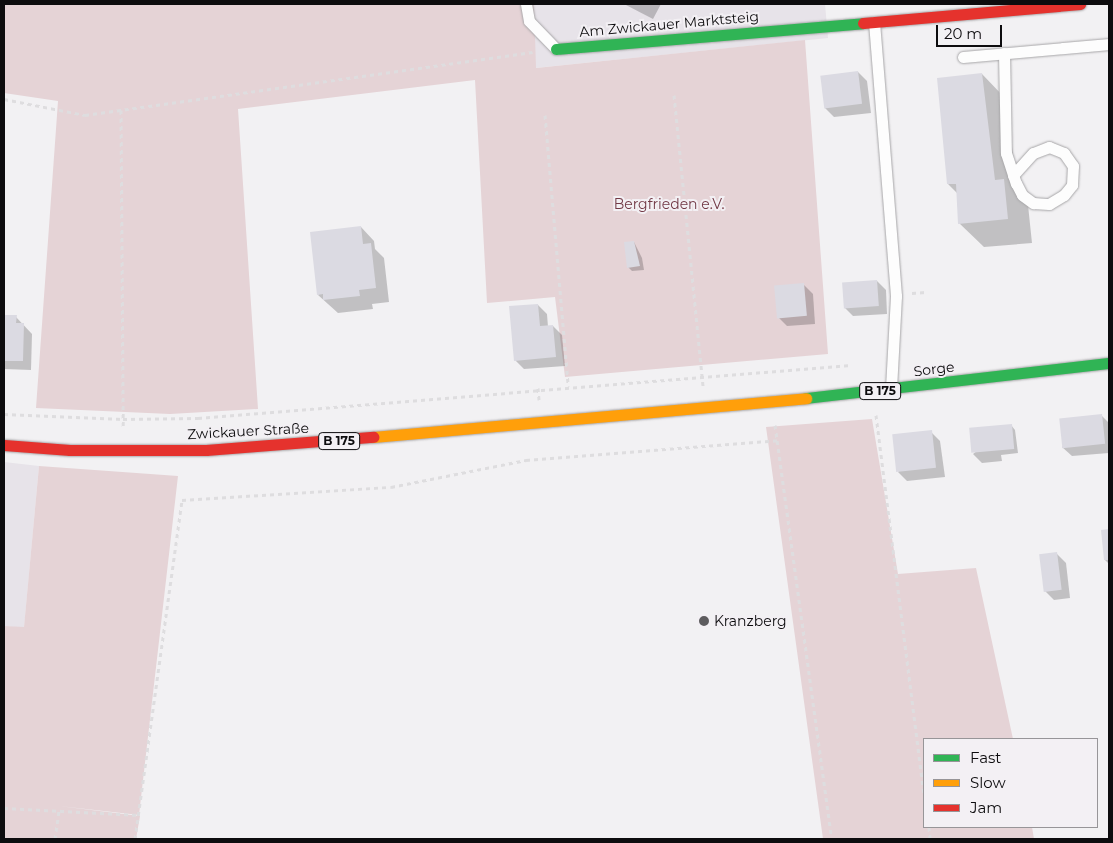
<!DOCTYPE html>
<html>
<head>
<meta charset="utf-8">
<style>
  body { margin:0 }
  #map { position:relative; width:1113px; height:843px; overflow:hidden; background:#f2f1f3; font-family:Montserrat,sans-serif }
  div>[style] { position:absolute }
  .built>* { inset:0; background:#e7e3e9 }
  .green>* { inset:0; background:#e5d3d6 }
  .shadow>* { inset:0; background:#0003 }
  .building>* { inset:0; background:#dbdae2; transform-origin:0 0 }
  .path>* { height:3px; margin-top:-1.5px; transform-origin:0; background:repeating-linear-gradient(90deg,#dedddf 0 4px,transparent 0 8px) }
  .roads { filter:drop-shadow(0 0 1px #a7a6a8) drop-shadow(0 0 1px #a7a6a8) }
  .lane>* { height:11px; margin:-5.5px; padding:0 5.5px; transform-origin:5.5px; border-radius:5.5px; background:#fdfdfd }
  .fast>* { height:11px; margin:-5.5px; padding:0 5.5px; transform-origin:5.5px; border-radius:5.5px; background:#30b455 }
  .slow>* { height:11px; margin:-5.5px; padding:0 5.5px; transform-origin:5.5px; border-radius:5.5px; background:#ff9f0a }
  .jam>* { height:11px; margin:-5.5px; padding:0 5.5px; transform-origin:5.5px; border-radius:5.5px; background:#e5322d }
  .dots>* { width:14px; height:14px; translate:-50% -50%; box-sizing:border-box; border:2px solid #f3f0f4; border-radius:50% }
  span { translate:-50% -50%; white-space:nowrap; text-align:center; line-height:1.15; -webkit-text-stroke:4px #f3f0f4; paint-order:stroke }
  .shield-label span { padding:1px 4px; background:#f3f0f4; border:1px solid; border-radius:4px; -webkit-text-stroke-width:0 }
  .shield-label { font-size:12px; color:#0d0c0e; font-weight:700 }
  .street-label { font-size:14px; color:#0d0c0e }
  .park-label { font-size:14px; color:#723946 }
  .poi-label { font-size:14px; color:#0d0c0e }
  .left { translate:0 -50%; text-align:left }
  .frame { position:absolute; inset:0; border:5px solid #0d0c0e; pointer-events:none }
  .legend { position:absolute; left:923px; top:738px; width:175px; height:90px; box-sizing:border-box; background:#f3f0f4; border:1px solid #979598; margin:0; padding:6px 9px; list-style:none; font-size:15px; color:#0d0c0e }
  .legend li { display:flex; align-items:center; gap:10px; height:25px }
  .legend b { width:25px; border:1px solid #979598 }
  .scale { position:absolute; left:936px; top:25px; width:66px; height:22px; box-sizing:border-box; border:2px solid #0d0c0e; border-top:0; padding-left:6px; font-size:15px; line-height:18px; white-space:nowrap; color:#0d0c0e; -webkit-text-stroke:4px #f3f0f4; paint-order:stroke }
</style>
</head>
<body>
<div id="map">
  <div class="built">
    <i style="clip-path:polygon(534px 4px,825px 4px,828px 38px,535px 68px)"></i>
    <i style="clip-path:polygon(4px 462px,39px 466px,24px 628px,4px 626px)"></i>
  </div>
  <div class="green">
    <i style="clip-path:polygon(4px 4px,534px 4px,536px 68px,805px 40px,828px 354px,565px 377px,555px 297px,487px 303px,475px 80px,238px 109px,258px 409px,170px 414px,36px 408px,58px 101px,4px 93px)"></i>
    <i style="clip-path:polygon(872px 419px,898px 574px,976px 568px,1013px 739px,924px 739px,924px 827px,1032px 827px,1034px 839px,823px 839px,766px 427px)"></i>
    <i style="clip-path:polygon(39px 466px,178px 476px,139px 815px,59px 806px,140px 816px,136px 839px,4px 839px,4px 626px,24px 627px)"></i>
  </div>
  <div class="shadow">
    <i style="clip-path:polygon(624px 4px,661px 4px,653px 19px)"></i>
    <i style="clip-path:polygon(858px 72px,867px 81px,871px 113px,834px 117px,825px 108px)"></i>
    <i style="clip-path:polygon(982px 74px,1006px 99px,1018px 194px,1028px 205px,1032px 243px,984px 247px,959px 223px,957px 193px,948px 184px)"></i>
    <i style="clip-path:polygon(361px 227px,374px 241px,375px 249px,384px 258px,389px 302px,372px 304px,373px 309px,338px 313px,318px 295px)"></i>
    <i style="clip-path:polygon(634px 242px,642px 258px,644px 270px,632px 271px,628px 267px)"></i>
    <i style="clip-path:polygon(877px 281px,886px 290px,887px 314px,853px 316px,844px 307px)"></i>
    <i style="clip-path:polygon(804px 285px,813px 294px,815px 324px,787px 326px,778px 317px)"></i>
    <i style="clip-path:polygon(538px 305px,547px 314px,548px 327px,553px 326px,562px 335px,565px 366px,524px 369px,515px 360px)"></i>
    <i style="clip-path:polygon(4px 316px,16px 317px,32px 334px,31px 370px,4px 369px)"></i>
    <i style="clip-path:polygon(1102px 416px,1109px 423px,1109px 453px,1072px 456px,1062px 447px)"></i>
    <i style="clip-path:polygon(1011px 425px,1015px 430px,1018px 453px,1001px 455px,1002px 461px,982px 463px,973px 454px)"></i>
    <i style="clip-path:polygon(931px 432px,940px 441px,945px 477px,907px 481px,898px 472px)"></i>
    <i style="clip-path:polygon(1109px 530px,1109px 564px,1105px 560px,1102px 531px)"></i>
    <i style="clip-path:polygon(1057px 554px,1066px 563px,1070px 598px,1054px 600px,1045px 591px)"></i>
  </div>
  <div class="building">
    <i style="left:858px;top:71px;width:33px;height:38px;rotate:83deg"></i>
    <i style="clip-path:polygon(982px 73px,995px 180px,1004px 179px,1008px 219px,958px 224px,956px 184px,947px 184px,937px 78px)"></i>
    <i style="clip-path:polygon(361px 226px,363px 244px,371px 243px,376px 288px,359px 290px,360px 296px,323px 300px,323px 294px,317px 295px,310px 232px)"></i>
    <i style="clip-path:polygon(634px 241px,640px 266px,627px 268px,624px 242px)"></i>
    <i style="left:877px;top:280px;width:26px;height:35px;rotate:86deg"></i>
    <i style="left:804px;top:283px;width:33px;height:30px;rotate:85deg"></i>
    <i style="clip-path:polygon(538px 304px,540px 326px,553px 325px,556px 357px,514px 361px,509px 306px)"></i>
    <i style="clip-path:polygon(4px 315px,17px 315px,16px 323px,24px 323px,23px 361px,4px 361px)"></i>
    <i style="left:1102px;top:414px;width:30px;height:43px;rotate:84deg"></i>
    <i style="left:1012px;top:424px;width:25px;height:43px;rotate:85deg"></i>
    <i style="left:932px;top:430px;width:38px;height:40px;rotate:84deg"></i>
    <i style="clip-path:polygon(1109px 529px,1109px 560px,1104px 560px,1101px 530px)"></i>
    <i style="left:1057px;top:552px;width:38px;height:18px;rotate:83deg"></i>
  </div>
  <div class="path">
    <i style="left:674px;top:95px;width:292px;rotate:84.3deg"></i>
    <i style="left:4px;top:99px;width:83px;rotate:11.2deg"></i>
    <i style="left:85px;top:115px;width:452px;rotate:-8deg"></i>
    <i style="left:121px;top:110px;width:317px;rotate:89.6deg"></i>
    <i style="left:545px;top:115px;width:272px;rotate:85.1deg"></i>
    <i style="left:912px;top:293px;width:14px;rotate:-4deg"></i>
    <i style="left:538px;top:388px;width:12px;rotate:85deg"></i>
    <i style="left:4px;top:414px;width:119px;rotate:2.4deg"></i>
    <i style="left:123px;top:419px;width:75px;rotate:-0.8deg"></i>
    <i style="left:198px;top:418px;width:655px;rotate:-4.64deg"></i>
    <i style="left:876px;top:415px;width:381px;rotate:82.8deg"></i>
    <i style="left:775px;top:425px;width:418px;rotate:82.2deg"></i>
    <i style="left:4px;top:808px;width:135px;rotate:3deg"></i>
    <i style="left:929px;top:827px;width:12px;rotate:85deg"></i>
    <i style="left:55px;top:839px;width:29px;rotate:-82deg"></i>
    <i style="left:135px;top:839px;width:342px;rotate:-82.1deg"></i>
    <i style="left:182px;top:500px;width:209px;rotate:-3.6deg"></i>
    <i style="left:391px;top:487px;width:138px;rotate:-11.3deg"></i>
    <i style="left:526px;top:460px;width:253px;rotate:-4.5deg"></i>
  </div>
  <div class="roads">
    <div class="lane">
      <i style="left:526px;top:4px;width:17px;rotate:80deg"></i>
      <i style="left:529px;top:21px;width:39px;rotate:46deg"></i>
      <i style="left:874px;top:22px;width:275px;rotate:85.4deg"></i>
      <i style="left:896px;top:296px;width:91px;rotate:93.1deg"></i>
      <i style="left:1004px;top:53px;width:100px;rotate:88.9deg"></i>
      <i style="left:1006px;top:153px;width:32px;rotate:72deg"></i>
      <i style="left:1016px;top:183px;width:13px;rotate:63deg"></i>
      <i style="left:1022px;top:195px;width:14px;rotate:36deg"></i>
      <i style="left:1033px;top:203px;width:16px;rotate:4deg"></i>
      <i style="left:1049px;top:204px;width:17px;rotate:-31deg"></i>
      <i style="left:1064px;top:195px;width:13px;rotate:-51deg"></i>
      <i style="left:1072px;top:185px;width:19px;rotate:-87deg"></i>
      <i style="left:1073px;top:166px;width:16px;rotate:-125deg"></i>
      <i style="left:1064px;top:153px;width:16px;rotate:-158deg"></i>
      <i style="left:1049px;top:147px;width:17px;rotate:159deg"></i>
      <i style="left:1033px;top:153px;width:30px;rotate:132deg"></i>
      <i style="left:963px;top:57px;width:147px;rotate:-5.1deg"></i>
    </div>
    <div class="fast">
      <i style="left:556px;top:49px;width:308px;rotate:-4.8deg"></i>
      <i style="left:806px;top:398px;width:305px;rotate:-6.6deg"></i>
    </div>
    <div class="slow">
      <i style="left:373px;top:437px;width:435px;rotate:-5.1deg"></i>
    </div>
    <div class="jam">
      <i style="left:863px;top:23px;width:218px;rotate:-5deg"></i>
      <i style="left:4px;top:445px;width:66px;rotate:4.3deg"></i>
      <i style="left:70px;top:450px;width:136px"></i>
      <i style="left:206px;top:450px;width:168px;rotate:-4.5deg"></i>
    </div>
  </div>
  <div class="dots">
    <i style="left:704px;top:621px;background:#5d5c5e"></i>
  </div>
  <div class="shield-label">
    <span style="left:880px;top:391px">B 175</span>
    <span style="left:339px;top:441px">B 175</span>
  </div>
  <div class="street-label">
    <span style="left:669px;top:24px;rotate:-5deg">Am Zwickauer Marktsteig</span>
    <span style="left:934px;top:369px;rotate:-7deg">Sorge</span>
    <span style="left:248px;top:431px;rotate:-3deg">Zwickauer Straße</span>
  </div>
  <div class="park-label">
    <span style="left:669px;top:204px">Bergfrieden e.V.</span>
  </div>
  <div class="poi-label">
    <span class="left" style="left:714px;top:621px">Kranzberg</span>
  </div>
  <div class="frame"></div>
  <ul class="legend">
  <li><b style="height:6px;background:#30b455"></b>Fast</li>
  <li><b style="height:6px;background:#ff9f0a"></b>Slow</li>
  <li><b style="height:6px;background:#e5322d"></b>Jam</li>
  </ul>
  <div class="scale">20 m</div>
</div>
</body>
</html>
